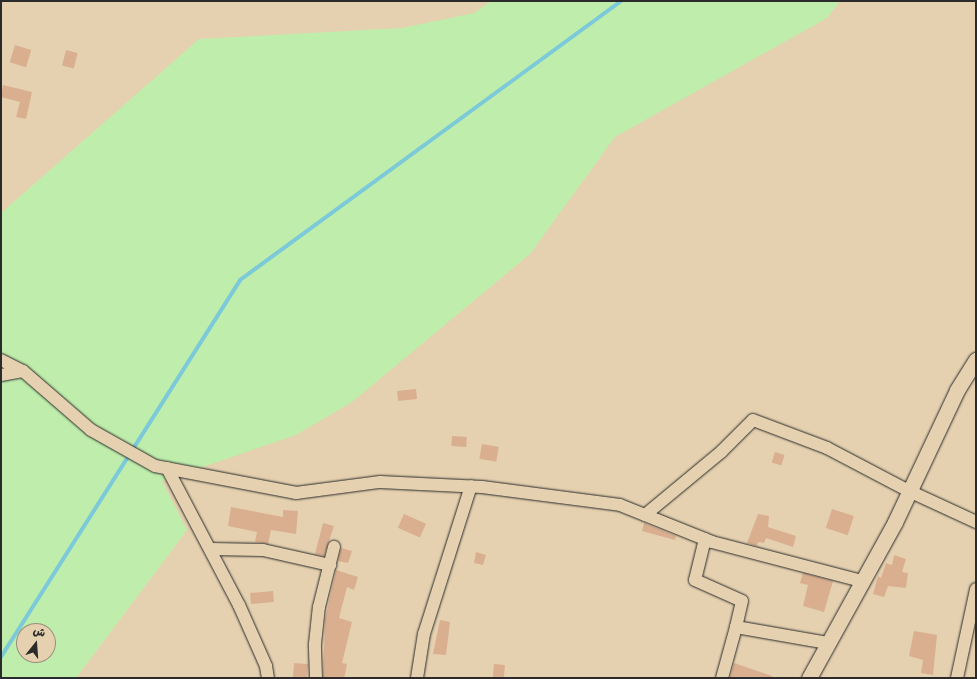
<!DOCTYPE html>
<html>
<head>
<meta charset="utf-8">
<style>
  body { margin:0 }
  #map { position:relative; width:977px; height:679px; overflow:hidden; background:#e5d1b0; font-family:Sriracha,"Playpen Sans Arabic",sans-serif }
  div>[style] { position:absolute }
  .green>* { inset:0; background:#bfedab }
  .stream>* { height:4px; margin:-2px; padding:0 2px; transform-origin:2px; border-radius:2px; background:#7ccad9 }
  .building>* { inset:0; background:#d9af8f; transform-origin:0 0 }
  .roads { filter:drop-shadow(0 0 1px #2b2b2b) drop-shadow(0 0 1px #2b2b2b) }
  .minor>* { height:12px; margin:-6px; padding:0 6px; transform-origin:6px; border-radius:6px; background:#e5d1b0 }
  .tertiary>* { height:15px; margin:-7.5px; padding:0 7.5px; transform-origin:7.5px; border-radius:7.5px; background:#e5d1b0 }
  span { translate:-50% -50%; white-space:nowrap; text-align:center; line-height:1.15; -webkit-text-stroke:3.5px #e5d1b0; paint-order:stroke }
  .frame { position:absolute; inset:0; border:2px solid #2b2b2b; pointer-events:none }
  .north { position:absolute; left:16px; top:623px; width:40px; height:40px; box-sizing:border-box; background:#e5d1b0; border:1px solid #9b8f7b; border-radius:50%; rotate:17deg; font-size:11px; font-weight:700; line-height:16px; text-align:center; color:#2b2b2b }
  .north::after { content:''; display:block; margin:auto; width:14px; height:18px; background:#2b2b2b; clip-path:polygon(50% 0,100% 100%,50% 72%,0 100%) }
</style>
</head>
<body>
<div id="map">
  <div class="green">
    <i style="clip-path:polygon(evenodd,491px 1px,840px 1px,827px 18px,615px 137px,530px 254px,352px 402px,296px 435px,162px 481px,187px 530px,76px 678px,1px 678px,1px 213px,199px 39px,402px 28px,474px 13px,491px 1px,24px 631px,48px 631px,48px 655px,24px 655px,24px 631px)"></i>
  </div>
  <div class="stream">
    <i style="left:1px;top:657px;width:446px;rotate:-57.6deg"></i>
    <i style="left:240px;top:280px;width:472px;rotate:-36.2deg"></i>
  </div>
  <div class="building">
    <i style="left:15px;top:45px;width:17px;height:18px;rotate:17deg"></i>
    <i style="left:66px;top:50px;width:12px;height:16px;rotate:14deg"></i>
    <i style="clip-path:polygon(3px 85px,32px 92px,26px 119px,16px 117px,20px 102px,1px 97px)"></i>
    <i style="left:416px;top:389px;width:10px;height:19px;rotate:84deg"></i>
    <i style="left:452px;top:436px;width:15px;height:10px;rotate:4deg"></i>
    <i style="left:482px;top:444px;width:17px;height:15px;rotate:10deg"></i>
    <i style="left:775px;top:452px;width:10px;height:11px;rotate:17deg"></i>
    <i style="clip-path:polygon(231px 507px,283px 517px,283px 510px,298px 511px,296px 534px,271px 530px,268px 544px,255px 542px,257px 532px,228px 526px)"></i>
    <i style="left:832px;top:509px;width:23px;height:20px;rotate:18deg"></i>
    <i style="left:404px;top:514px;width:24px;height:15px;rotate:24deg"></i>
    <i style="clip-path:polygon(758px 514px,769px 516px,768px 527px,796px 536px,793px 547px,766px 538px,764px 543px,758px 542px,757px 546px,747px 543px)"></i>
    <i style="clip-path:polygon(323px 523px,334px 526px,324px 556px,315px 554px)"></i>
    <i style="clip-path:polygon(644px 523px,676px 536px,675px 540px,642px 531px)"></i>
    <i style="clip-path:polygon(341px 548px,352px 551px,348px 563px,338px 561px)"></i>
    <i style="clip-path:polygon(476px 552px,486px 555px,483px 565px,474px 563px)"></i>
    <i style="clip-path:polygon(894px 555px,906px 559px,902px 572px,908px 573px,906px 588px,888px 586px,884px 597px,873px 594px,878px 576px,881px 578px,886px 563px,892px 565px)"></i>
    <i style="clip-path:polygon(336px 570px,358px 577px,354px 590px,347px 587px,339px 618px,352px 622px,342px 663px,347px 664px,345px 674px,344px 678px,323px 678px,325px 620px)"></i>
    <i style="clip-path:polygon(803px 573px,833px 581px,824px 612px,803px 606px,808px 585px,800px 583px)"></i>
    <i style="left:273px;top:591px;width:11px;height:23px;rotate:85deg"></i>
    <i style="clip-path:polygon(440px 620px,450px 622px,446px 655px,433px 654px)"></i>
    <i style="clip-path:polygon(914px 631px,937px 635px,933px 675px,921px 673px,923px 660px,909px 656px)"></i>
    <i style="left:294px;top:663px;width:14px;height:15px;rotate:4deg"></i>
    <i style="clip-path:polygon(734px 663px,772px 676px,772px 678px,730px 678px)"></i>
    <i style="left:494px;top:664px;width:11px;height:14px;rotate:5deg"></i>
  </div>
  <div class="roads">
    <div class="minor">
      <i style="left:1px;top:360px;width:25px;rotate:27deg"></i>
      <i style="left:23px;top:371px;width:90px;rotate:40.9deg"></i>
      <i style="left:91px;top:430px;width:73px;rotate:29.4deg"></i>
      <i style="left:155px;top:466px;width:144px;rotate:10.8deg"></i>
      <i style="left:296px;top:493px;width:85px;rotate:-7.5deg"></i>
      <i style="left:380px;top:482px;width:102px;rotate:2.8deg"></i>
      <i style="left:482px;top:487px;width:139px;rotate:7.4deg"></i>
      <i style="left:620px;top:505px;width:99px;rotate:21.9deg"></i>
      <i style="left:712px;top:542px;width:155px;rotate:14.6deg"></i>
      <i style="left:1px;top:375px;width:22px;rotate:-10deg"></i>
      <i style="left:167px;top:468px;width:155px;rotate:62.3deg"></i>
      <i style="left:239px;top:605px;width:67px;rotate:66.1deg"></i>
      <i style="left:266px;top:666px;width:12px;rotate:81deg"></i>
      <i style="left:645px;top:515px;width:99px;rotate:-39.7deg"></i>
      <i style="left:721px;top:452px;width:45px;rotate:-45deg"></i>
      <i style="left:753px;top:420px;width:79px;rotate:20.7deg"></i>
      <i style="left:827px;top:448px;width:93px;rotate:27.7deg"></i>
      <i style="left:909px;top:491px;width:74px;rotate:24.8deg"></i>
      <i style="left:705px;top:539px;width:42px;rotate:103.7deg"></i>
      <i style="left:695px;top:580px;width:51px;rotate:24.1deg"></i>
      <i style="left:742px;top:601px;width:27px;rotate:103deg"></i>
      <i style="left:211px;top:549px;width:52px;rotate:1.1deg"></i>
      <i style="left:263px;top:550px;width:69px;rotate:12.6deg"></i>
      <i style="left:316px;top:678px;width:34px;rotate:-92deg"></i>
      <i style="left:315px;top:644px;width:37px;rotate:-84deg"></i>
      <i style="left:319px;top:607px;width:62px;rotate:-76deg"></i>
      <i style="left:417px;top:678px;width:45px;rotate:-81deg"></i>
      <i style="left:424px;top:634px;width:155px;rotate:-72.4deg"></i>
      <i style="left:722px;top:678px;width:53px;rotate:-74.6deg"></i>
      <i style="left:736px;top:627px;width:93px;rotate:9.9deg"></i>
      <i style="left:957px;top:678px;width:91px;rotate:-77.9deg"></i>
    </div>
    <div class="tertiary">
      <i style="left:809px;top:678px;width:178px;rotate:-61.1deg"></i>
      <i style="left:895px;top:522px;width:146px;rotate:-64.8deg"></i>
      <i style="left:957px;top:390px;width:36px;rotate:-58deg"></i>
    </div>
  </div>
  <div class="frame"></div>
  <div class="north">ش</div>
</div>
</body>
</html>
